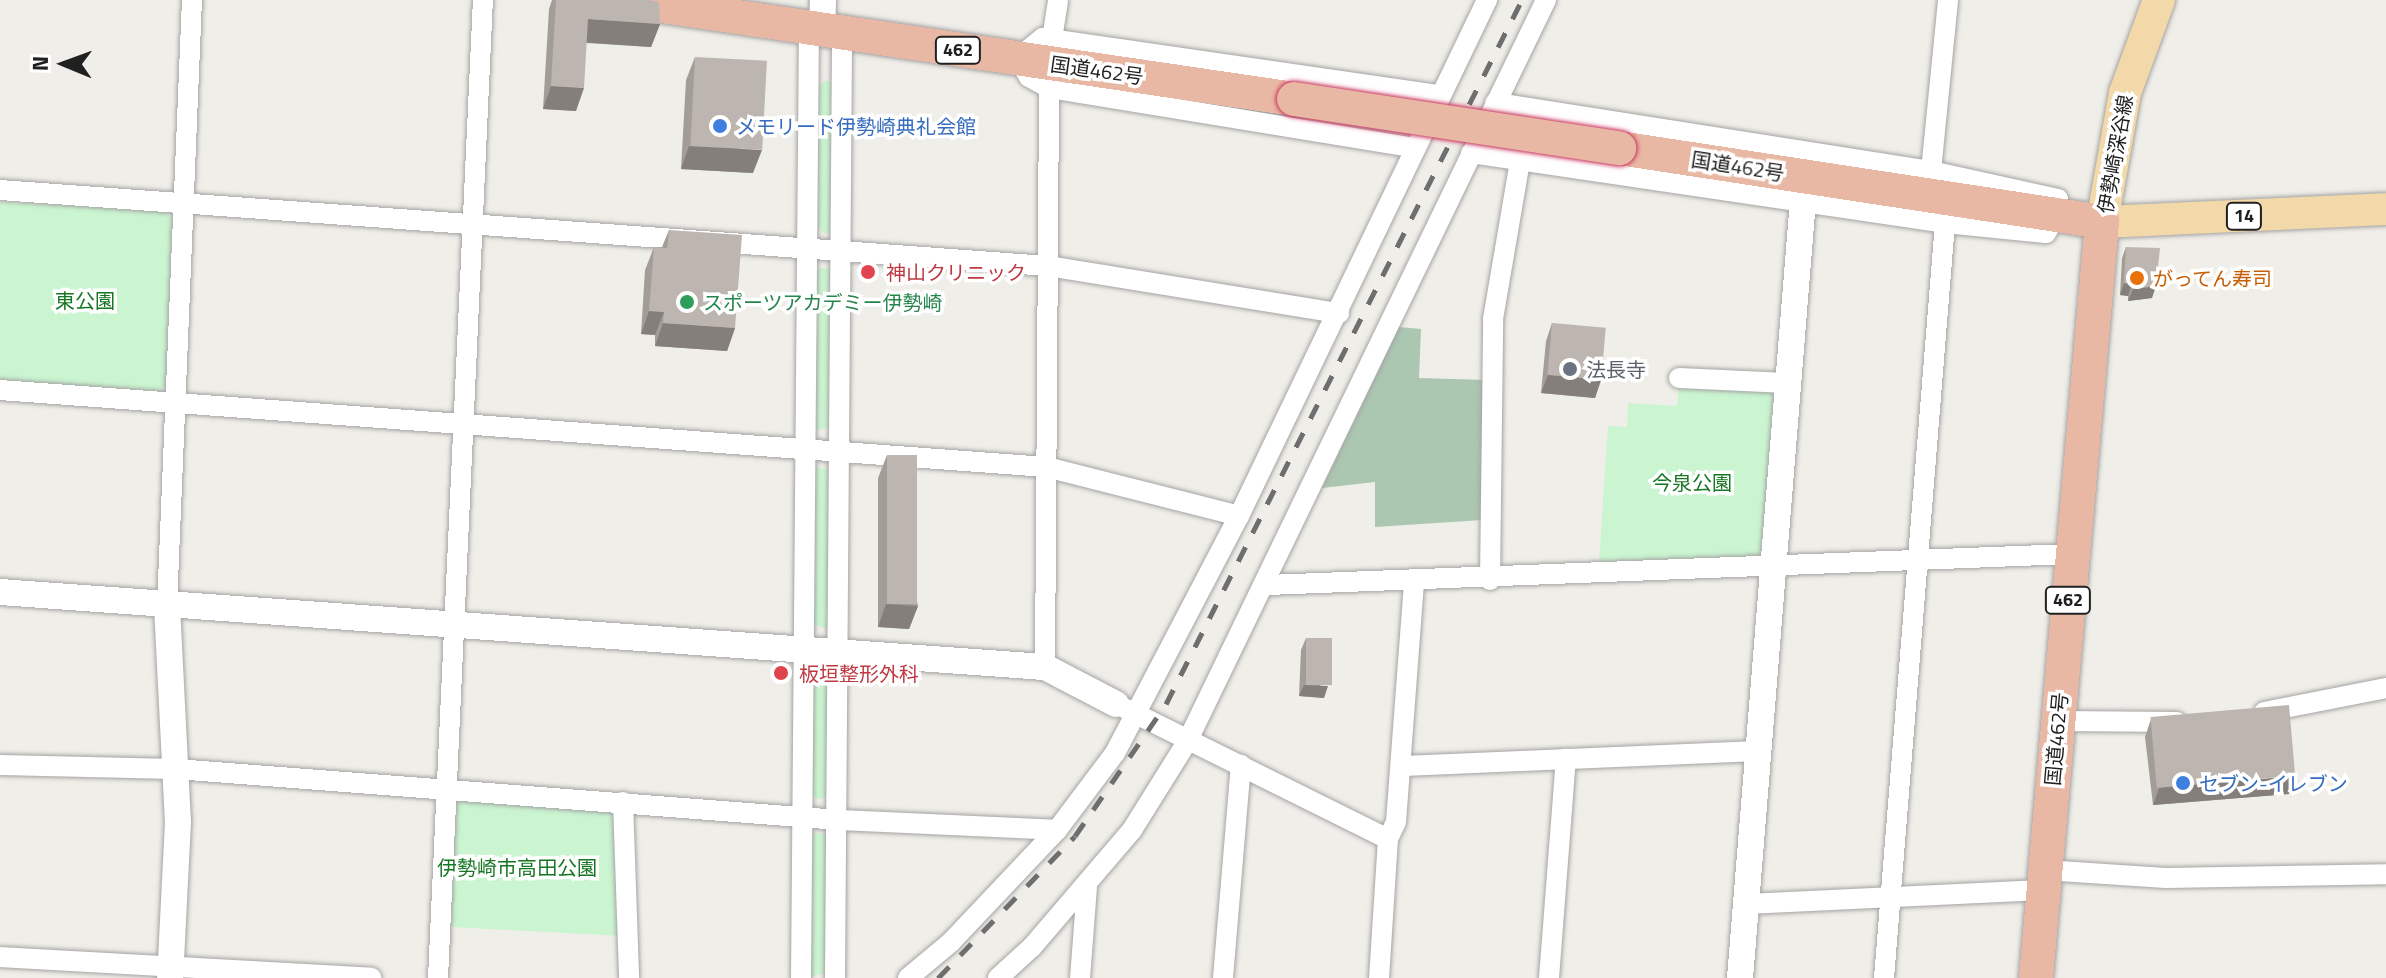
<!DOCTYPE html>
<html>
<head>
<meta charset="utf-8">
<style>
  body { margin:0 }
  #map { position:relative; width:2386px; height:978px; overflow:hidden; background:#f0eee8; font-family:"Titillium Web","Noto Sans JP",sans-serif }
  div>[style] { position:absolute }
  .cemetery>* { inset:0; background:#abc6b1 }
  .park>* { inset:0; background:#caf5d0 }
  .roads { filter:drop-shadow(0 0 2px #a4a4a4) drop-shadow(0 0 2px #a4a4a4) }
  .minor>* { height:20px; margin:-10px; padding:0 10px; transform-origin:10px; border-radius:10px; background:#fff }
  .tertiary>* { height:26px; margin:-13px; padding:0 13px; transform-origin:13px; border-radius:13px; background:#fff }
  .primary>* { height:32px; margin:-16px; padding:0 16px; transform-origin:16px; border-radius:16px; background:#f3d8a9 }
  .trunk>* { height:34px; margin:-17px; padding:0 17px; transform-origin:17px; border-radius:17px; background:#e9b8a4 }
  .rail>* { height:5px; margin-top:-2.5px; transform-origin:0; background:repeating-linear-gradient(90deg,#6e6e6e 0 16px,transparent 0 32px) }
  .bridges { filter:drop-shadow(0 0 2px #cb3862) drop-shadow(0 0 2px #cb3862) }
  .trunk-bridge>* { height:34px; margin:-17px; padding:0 17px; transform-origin:17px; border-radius:17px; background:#e9b8a4 }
  .wall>* { inset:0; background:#a39d97 }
  .shaded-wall>* { inset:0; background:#847f7b }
  .building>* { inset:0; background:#bdb6b0; transform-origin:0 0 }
  .dots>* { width:22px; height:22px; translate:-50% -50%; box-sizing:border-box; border:4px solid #fff; border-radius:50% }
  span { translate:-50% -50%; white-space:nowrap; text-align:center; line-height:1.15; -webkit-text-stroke:7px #fff; paint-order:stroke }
  .shield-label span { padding:2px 6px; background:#fff; border:2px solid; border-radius:6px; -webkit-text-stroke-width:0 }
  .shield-label { font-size:18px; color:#202020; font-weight:700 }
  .street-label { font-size:20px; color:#202020 }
  .shop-label { font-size:20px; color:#366cbe }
  .left { translate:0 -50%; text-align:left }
  .health-label { font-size:20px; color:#be3a42 }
  .food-label { font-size:20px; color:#c56008 }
  .park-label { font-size:20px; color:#177624 }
  .leisure-label { font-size:20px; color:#27864d }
  .worship-label { font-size:20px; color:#5b616d }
  .north { position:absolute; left:24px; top:24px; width:80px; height:80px; -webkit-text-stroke:6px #fff; paint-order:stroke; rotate:271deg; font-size:22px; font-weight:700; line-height:32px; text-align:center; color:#202020 }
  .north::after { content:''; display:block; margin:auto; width:28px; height:36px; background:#202020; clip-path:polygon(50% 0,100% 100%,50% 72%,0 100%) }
</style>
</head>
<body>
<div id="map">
  <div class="cemetery">
    <i style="clip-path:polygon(1399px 327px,1421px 329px,1419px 378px,1487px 380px,1482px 520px,1375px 527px,1375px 482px,1322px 488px)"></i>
  </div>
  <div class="park">
    <i style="clip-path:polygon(827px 80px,834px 84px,831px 232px,825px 234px,814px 221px,814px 89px)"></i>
    <i style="clip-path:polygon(0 202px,164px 210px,172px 219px,167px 384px,160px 392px,0 381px)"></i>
    <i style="clip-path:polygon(820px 268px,831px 269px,830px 428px,818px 430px,813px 423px,815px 273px)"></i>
    <i style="clip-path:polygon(1679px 386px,1771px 392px,1776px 398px,1766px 546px,1757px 556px,1599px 563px,1608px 426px,1627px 427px,1628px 403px,1677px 406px)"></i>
    <i style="clip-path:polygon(816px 467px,832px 471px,831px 626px,827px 629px,810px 623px,811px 474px)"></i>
    <i style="clip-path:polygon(815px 676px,830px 676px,828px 797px,817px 799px,810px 792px,810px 683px)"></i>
    <i style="clip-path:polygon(463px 801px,612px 809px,618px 816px,622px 936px,451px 927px,455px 806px)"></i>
    <i style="clip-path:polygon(829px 833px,830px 972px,812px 976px,807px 971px,811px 834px)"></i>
  </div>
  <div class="roads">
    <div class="minor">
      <i style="left:1052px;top:39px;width:39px;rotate:-81deg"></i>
      <i style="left:1416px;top:148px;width:372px;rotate:-170.7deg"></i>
      <i style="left:1049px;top:88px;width:23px;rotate:-151deg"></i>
      <i style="left:1029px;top:77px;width:22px;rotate:-120deg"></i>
      <i style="left:1018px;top:58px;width:32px;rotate:-39deg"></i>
      <i style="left:1043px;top:38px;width:402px;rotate:8.2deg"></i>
      <i style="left:1471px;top:153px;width:479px;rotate:8.4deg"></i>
      <i style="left:1945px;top:223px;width:101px;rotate:5.7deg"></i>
      <i style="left:2046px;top:233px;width:21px;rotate:-62deg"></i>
      <i style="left:2056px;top:214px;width:15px;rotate:-82deg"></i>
      <i style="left:2058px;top:199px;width:130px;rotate:-167.6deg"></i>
      <i style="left:1931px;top:171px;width:441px;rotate:-171.1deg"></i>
      <i style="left:1931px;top:171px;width:172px;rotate:-84.3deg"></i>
      <i style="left:0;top:190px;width:1051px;rotate:4.15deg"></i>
      <i style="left:1048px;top:266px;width:295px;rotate:9.2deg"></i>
      <i style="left:1679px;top:378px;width:108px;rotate:2.7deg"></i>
      <i style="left:0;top:390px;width:1049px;rotate:4.21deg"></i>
      <i style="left:1046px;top:467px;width:199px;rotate:14.2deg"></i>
      <i style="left:1490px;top:580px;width:261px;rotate:-89.3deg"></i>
      <i style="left:1493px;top:319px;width:160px;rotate:-80.3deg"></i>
      <i style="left:1267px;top:585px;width:806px;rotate:-2.21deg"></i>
      <i style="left:167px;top:606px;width:607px;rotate:-87.64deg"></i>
      <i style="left:1045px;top:667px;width:579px;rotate:-89.6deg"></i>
      <i style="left:1126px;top:709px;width:292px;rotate:26.4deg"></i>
      <i style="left:2264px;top:712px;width:124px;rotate:-11.1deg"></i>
      <i style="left:2058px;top:721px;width:119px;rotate:0.5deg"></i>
      <i style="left:0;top:765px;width:176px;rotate:1.3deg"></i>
      <i style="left:176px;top:769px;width:665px;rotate:4.4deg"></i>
      <i style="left:839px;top:820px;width:218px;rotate:2.6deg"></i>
      <i style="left:1401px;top:766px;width:359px;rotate:-2.4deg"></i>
      <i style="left:623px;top:802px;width:176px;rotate:88deg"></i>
      <i style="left:2044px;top:870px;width:122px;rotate:3.8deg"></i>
      <i style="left:2166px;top:878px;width:220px;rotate:-1deg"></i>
      <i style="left:1746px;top:904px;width:297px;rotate:-2.7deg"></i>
      <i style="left:0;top:957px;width:372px;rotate:3.2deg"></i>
      <i style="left:438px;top:978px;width:979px;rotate:-87.37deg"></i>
      <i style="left:801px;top:978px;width:950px;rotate:-89.52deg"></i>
      <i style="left:835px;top:978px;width:943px;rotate:-89.57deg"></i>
      <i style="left:908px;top:978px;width:56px;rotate:-39.9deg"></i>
      <i style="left:951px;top:942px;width:154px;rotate:-46.6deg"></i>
      <i style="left:1057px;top:830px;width:96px;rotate:-53deg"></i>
      <i style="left:1115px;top:753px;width:267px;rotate:-62.4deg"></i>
      <i style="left:1239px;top:516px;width:573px;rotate:-64.33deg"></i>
      <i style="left:998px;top:978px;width:46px;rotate:-42.4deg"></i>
      <i style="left:1032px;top:947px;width:154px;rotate:-49.5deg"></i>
      <i style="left:1132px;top:830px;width:104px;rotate:-58deg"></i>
      <i style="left:1187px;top:742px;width:824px;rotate:-64.18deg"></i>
      <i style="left:1080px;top:978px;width:91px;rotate:-85.6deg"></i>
      <i style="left:1223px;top:978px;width:214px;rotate:-85.2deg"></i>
      <i style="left:1379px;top:978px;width:139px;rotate:-86.3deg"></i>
      <i style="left:1388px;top:839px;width:19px;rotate:-65deg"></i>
      <i style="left:1396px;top:822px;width:242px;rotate:-85.7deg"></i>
      <i style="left:1549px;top:978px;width:220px;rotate:-85.6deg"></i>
      <i style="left:1884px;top:978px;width:757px;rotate:-85.38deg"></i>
    </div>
    <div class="tertiary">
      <i style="left:822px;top:30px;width:30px;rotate:-88deg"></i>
      <i style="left:0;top:592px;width:1048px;rotate:4.11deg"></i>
      <i style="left:1045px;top:667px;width:80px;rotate:27.5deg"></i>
      <i style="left:167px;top:606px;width:216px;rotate:87.1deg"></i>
      <i style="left:178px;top:822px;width:156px;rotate:92.9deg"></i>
      <i style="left:1740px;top:978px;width:781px;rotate:-85.37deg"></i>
    </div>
    <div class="primary">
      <i style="left:2159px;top:0;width:99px;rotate:110.1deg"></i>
      <i style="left:2125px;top:93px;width:131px;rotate:100.1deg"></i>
      <i style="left:2102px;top:222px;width:284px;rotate:-2.6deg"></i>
    </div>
    <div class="trunk">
      <i style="left:622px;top:0;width:679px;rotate:8.38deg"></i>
      <i style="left:1619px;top:148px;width:489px;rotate:8.7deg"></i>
      <i style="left:2102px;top:222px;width:759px;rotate:94.99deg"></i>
    </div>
  </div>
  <div class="rail">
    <i style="left:938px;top:978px;width:197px;rotate:-46deg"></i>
    <i style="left:1075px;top:836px;width:160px;rotate:-55.4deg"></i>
    <i style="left:1166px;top:704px;width:789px;rotate:-63.18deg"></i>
  </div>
  <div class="bridges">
    <div class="trunk-bridge">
      <i style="left:1294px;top:99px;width:329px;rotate:8.6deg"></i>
    </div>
  </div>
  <div class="wall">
    <i style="clip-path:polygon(552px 0,649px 0,660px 24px,651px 47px,586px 43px,576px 111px,543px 109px,549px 9px)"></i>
    <i style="clip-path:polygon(695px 57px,753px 173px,681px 169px,686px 80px)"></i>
    <i style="clip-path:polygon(669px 230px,735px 328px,727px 351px,655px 346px,655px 335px,641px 334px,645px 270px,654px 247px,662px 247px)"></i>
    <i style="clip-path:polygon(2126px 247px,2152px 298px,2128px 301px,2128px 296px,2120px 295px,2122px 258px)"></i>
    <i style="clip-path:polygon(1552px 323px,1601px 380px,1595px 398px,1541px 393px,1546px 341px)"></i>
    <i style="clip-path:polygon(887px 455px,918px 606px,909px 629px,878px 627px,878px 478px)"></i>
    <i style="clip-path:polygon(1306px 638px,1324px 698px,1299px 696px,1301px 650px)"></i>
    <i style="clip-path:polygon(2151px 719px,2289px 794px,2153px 805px,2145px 737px)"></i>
  </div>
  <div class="shaded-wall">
    <i style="clip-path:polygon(588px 19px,660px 24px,651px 47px,579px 42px)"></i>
    <i style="clip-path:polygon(551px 86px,584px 88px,576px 111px,543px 109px)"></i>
    <i style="clip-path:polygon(689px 146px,762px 150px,753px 173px,681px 169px)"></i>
    <i style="clip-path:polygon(2124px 283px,2132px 284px,2128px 296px,2120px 295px)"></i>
    <i style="clip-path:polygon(2156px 286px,2152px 298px,2128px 301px,2133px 289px)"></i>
    <i style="clip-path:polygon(649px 311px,664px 312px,655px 335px,641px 334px)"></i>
    <i style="clip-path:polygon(663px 323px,735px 328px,727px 351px,655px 346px)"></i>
    <i style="clip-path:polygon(1548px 375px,1601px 380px,1595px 398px,1541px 393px)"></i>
    <i style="clip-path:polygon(886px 604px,918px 606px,909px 629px,878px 627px)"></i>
    <i style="clip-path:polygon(1304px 685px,1328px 686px,1324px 698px,1299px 696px)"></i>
    <i style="clip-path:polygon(2295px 776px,2289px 794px,2153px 805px,2159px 788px)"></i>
  </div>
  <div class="building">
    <i style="clip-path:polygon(556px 0,649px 0,659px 2px,660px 24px,588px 19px,584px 88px,551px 86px)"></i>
    <i style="left:695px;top:57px;width:72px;height:89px;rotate:3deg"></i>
    <i style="clip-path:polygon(669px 230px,742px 235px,735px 328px,663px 323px,664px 312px,649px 311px,654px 247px,667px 248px)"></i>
    <i style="clip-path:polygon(2126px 247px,2160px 248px,2156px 286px,2133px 289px,2132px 284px,2124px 283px)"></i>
    <i style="left:1552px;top:323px;width:54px;height:52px;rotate:5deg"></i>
    <i style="left:887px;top:455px;width:30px;height:149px"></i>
    <i style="left:1306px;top:638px;width:26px;height:47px"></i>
    <i style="left:2289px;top:705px;width:71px;height:139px;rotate:85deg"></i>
  </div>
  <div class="dots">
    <i style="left:720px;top:126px;background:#3f7fe0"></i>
    <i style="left:868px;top:272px;background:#e0444e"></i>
    <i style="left:2137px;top:278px;background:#e8710a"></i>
    <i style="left:687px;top:302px;background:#2e9e5b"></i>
    <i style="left:1570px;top:369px;background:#6b7280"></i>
    <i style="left:781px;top:673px;background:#e0444e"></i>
    <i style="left:2183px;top:783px;background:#3f7fe0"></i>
  </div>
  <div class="shield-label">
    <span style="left:958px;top:50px">462</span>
    <span style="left:2244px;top:216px">14</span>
    <span style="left:2068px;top:600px">462</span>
  </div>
  <div class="street-label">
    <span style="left:1097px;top:70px;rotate:8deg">国道462号</span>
    <span style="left:2115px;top:154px;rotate:-80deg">伊勢崎深谷線</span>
    <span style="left:1738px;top:166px;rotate:9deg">国道462号</span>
    <span style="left:2056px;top:739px;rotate:-85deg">国道462号</span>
  </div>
  <div class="shop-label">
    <span class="left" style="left:736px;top:126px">メモリード伊勢崎典礼会館</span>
    <span class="left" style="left:2199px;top:783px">セブン-イレブン</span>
  </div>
  <div class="health-label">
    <span class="left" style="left:886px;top:272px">神山クリニック</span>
    <span class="left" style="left:799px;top:673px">板垣整形外科</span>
  </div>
  <div class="food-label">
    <span class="left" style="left:2153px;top:278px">がってん寿司</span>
  </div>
  <div class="park-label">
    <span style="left:85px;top:300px">東公園</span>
    <span style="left:1692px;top:482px">今泉公園</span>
    <span style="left:517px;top:867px">伊勢崎市高田公園</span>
  </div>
  <div class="leisure-label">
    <span class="left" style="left:703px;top:302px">スポーツアカデミー伊勢崎</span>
  </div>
  <div class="worship-label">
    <span class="left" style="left:1586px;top:369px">法長寺</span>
  </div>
  <div class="north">N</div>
</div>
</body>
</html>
